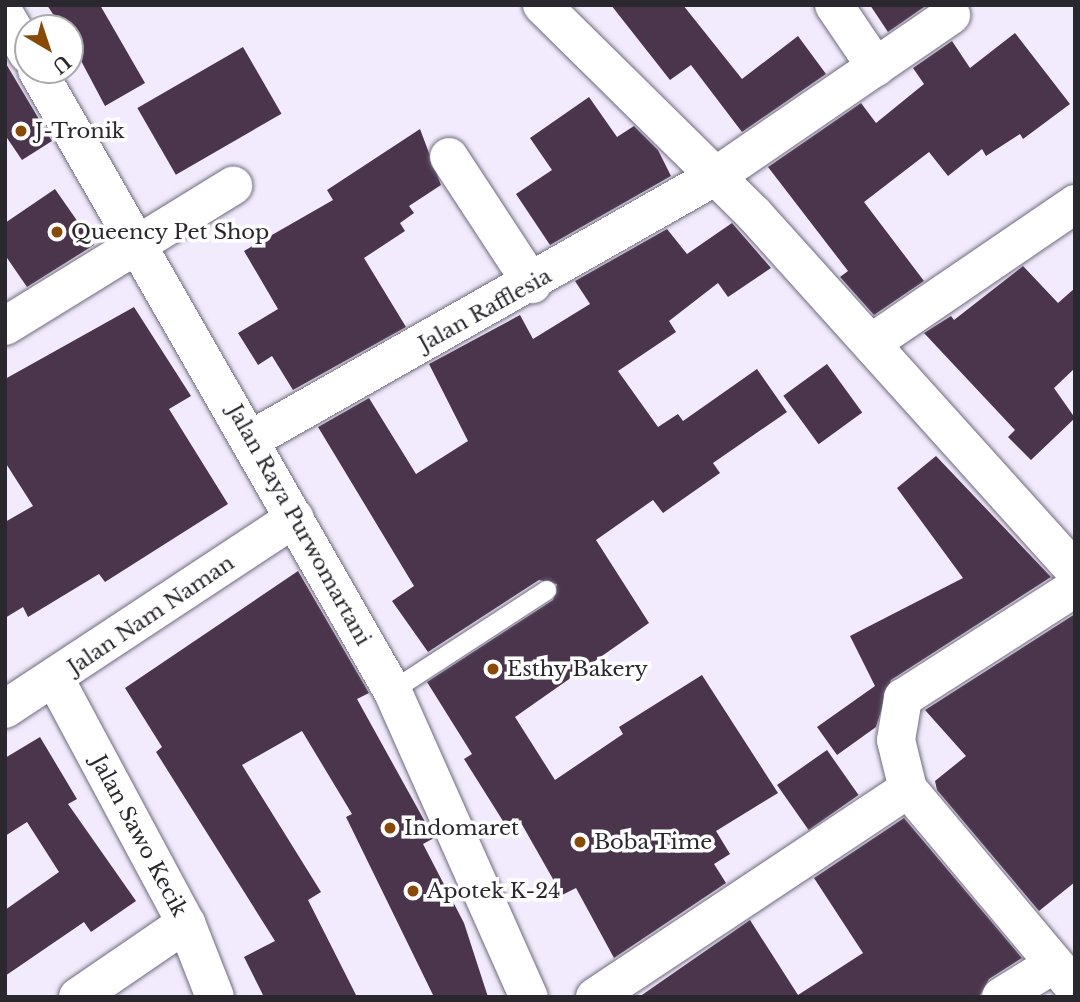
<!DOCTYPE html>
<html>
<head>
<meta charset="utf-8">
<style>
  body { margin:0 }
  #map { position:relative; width:1080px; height:1002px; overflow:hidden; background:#f1ebfd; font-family:"Libre Baskerville",serif }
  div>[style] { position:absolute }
  .building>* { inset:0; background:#4a354c; transform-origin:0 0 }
  .roads { filter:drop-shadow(0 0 2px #70697d) drop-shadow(0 0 2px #70697d) }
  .lane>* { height:19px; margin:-9.5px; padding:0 9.5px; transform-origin:9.5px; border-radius:9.5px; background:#fff }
  .street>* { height:38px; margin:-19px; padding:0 19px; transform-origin:19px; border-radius:19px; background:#fff }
  .secondary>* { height:38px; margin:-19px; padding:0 19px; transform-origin:19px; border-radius:19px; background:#fff }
  .dots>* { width:19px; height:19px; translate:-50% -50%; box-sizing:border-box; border:4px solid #fff; border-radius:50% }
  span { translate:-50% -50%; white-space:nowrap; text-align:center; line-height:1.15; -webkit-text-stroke:7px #fff; paint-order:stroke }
  .poi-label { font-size:21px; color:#2a272f }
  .left { translate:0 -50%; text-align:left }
  .street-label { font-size:21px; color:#2a272f }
  .frame { position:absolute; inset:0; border:7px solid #2a272f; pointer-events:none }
  .north { position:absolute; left:14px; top:14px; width:70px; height:70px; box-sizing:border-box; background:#fff; border:2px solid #aaa9ac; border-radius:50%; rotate:141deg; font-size:19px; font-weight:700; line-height:28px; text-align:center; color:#2a272f }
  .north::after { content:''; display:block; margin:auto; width:24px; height:32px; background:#874a08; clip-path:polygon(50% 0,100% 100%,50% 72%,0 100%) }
</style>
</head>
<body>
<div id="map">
  <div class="building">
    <i style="clip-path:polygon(47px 5px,100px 5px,145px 83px,105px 106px,70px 40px,70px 28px,62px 28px)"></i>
    <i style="clip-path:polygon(611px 5px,683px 5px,742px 79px,798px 36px,826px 74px,742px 132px,691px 65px,670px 80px)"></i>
    <i style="clip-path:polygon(870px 5px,927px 5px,888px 32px)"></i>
    <i style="clip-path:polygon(1015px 33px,1070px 104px,1023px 139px,1020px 134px,986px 156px,982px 149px,948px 176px,929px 152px,864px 202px,924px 281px,874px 315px,840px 277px,848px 271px,768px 167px,861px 103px,876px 123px,924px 84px,913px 68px,952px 41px,970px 68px)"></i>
    <i style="left:243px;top:47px;width:77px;height:122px;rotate:60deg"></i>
    <i style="clip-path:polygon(5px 62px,52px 141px,22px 160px,5px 135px)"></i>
    <i style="clip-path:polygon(589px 97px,617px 137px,634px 126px,658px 150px,671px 176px,550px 245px,516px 194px,552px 170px,530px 138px)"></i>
    <i style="clip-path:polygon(420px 129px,441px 185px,409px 206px,414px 213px,400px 223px,405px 231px,364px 258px,406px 327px,293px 390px,272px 356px,258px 365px,238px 333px,278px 309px,244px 251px,333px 200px,327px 190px)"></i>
    <i style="clip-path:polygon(55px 189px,94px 245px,27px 287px,5px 255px,5px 223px)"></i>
    <i style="clip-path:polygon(732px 223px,771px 268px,728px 297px,718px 283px,669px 321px,676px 332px,618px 371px,658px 427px,678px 414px,683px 421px,757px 369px,787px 412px,713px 463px,720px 473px,663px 513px,653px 500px,596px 540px,649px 623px,515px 717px,555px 780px,623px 734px,619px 727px,702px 675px,778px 793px,716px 831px,730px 854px,714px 864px,726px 883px,614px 958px,576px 888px,562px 895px,520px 821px,508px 829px,464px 759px,472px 754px,427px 682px,553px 600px,557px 584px,539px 580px,428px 652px,392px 601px,414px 586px,318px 427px,369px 398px,416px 474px,468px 441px,429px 364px,520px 315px,533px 339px,590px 304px,575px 281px,667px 229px,687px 254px)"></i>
    <i style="clip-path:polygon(1023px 266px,1058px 303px,1075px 288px,1075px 368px,1054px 388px,1075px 418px,1031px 460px,1008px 437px,1015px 430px,924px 333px,951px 316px,954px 320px)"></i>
    <i style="clip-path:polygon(134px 307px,191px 396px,169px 409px,228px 504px,105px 582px,99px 574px,28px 617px,23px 607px,5px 618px,5px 522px,33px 506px,5px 462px,5px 379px)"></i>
    <i style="left:827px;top:364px;width:60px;height:54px;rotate:54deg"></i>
    <i style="clip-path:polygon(936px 456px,1051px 577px,891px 680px,876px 727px,837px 755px,817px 727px,875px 686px,850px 636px,963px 578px,897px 488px)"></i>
    <i style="clip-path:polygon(298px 571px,369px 693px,357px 699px,434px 838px,423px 844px,464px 923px,488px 997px,434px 997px,346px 817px,352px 814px,302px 731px,242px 765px,321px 892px,308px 900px,357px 997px,264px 997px,244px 957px,275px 941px,156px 752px,162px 747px,125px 688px)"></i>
    <i style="clip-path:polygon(1075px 614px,1075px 882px,1039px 911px,937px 790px,935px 781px,966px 756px,925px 710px)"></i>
    <i style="clip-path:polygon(40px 737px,77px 799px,68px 804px,136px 901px,91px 932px,84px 922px,5px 976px,5px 910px,59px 872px,27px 822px,5px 836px,5px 758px)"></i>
    <i style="left:827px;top:750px;width:55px;height:61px;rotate:55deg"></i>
    <i style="clip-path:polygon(904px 818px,1022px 958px,989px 979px,979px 997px,639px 997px,750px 920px,798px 995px,863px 953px,814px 878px)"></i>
  </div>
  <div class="roads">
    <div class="lane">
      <i style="left:392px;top:690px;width:184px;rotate:-33deg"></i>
    </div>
    <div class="street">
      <i style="left:542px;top:5px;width:296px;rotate:44.6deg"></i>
      <i style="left:753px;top:213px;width:482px;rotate:48deg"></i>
      <i style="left:834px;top:5px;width:75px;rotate:55.9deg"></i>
      <i style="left:449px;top:157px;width:152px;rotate:56.8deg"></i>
      <i style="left:5px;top:326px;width:268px;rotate:-31.6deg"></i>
      <i style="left:873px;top:342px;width:245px;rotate:-34.3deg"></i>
      <i style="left:252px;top:439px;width:533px;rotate:-29.55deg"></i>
      <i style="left:716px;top:176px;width:285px;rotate:-34.4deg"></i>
      <i style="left:55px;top:679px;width:277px;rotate:61.8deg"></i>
      <i style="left:186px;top:923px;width:79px;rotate:68.6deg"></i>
      <i style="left:5px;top:709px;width:347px;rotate:-33.4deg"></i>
      <i style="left:908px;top:789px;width:50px;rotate:-103.8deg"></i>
      <i style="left:896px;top:740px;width:43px;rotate:-80.5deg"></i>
      <i style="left:903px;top:698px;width:204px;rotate:-32.6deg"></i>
      <i style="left:78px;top:997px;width:131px;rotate:-34.4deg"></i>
      <i style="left:595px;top:997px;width:376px;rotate:-33.6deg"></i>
      <i style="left:908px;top:789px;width:260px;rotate:50deg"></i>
      <i style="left:1001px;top:997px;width:62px;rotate:-31.9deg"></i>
    </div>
    <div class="secondary">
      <i style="left:5px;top:15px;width:45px;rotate:59.5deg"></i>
      <i style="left:37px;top:70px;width:714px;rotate:60.21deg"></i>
      <i style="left:392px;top:690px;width:336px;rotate:66deg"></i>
    </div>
  </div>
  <div class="dots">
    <i style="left:21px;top:131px;background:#874a08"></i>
    <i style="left:57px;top:232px;background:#874a08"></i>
    <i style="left:493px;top:669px;background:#874a08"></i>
    <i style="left:390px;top:828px;background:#874a08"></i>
    <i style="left:580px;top:842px;background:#874a08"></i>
    <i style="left:413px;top:891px;background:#874a08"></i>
  </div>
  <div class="poi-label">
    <span class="left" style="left:35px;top:131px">J-Tronik</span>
    <span class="left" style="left:71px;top:232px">Queency Pet Shop</span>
    <span class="left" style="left:507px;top:669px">Esthy Bakery</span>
    <span class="left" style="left:404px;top:828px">Indomaret</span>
    <span class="left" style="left:594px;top:842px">Boba Time</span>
    <span class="left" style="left:427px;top:891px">Apotek K-24</span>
  </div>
  <div class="street-label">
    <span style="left:485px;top:310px;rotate:-29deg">Jalan Rafflesia</span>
    <span style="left:299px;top:525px;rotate:61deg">Jalan Raya Purwomartani</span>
    <span style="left:151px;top:615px;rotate:-34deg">Jalan Nam Naman</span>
    <span style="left:139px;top:836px;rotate:62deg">Jalan Sawo Kecik</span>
  </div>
  <div class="frame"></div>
  <div class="north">U</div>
</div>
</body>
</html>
